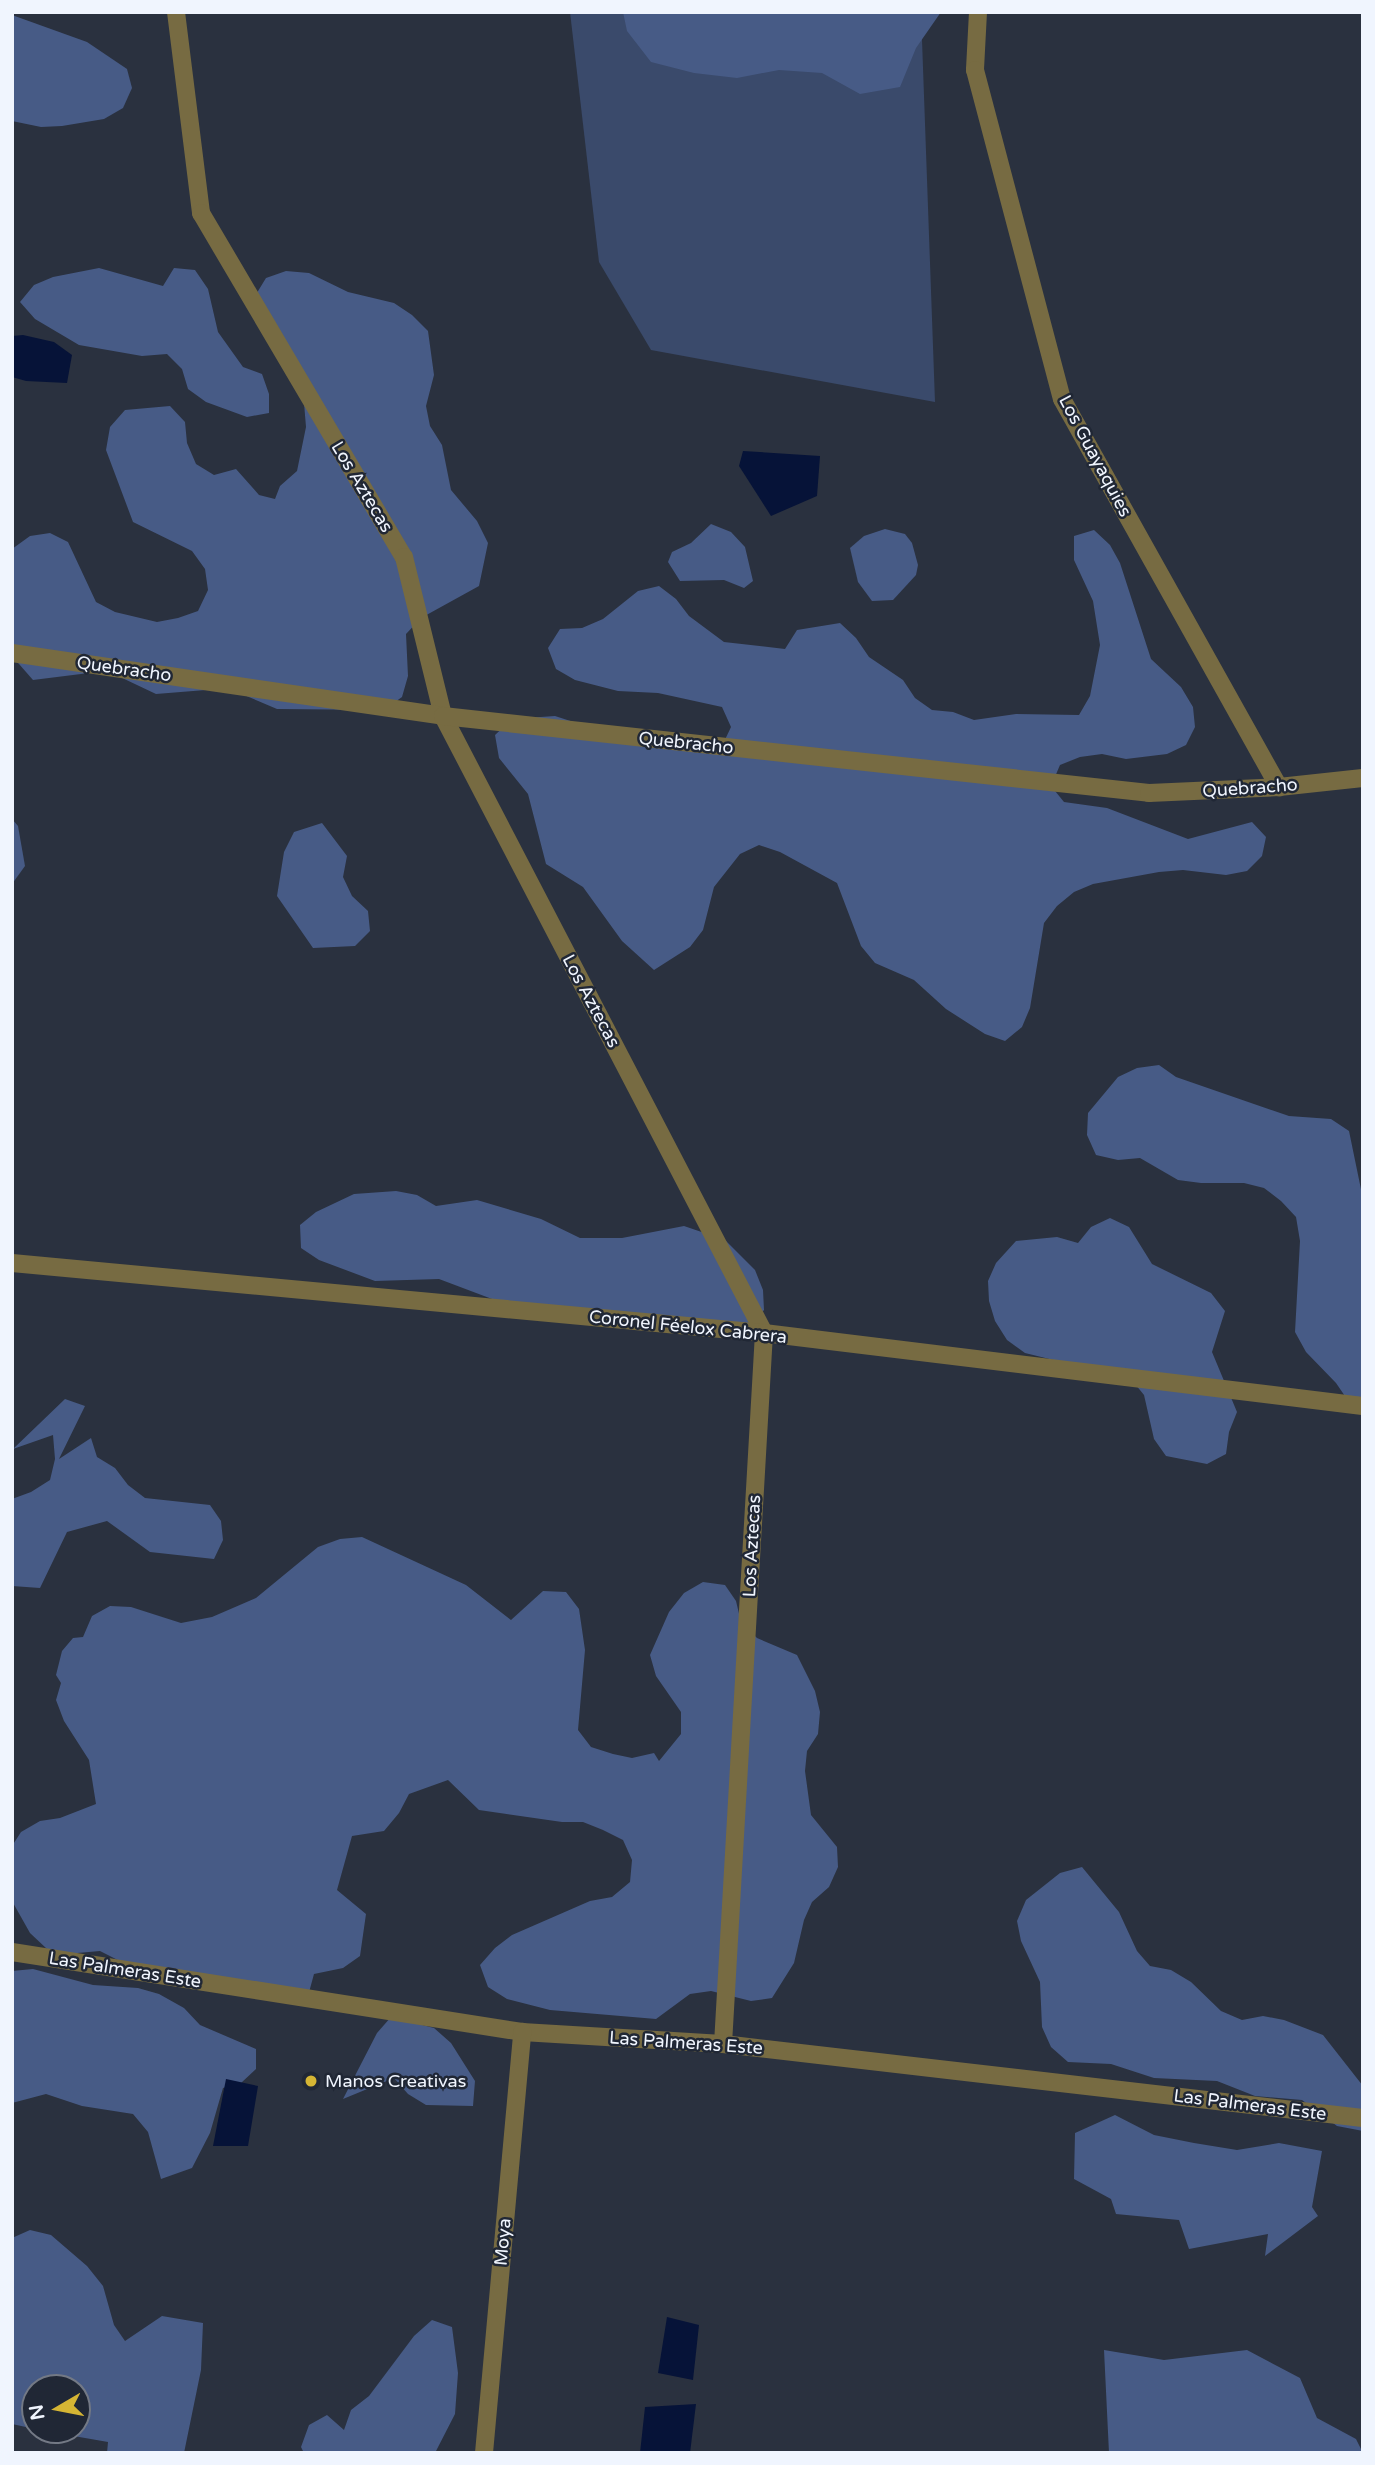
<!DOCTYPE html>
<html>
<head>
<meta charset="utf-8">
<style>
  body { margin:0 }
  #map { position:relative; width:1375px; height:2465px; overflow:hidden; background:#2a313f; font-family:"Varela Round",sans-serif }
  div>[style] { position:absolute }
  .green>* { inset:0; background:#3a4a6b }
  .forest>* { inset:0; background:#475b86 }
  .water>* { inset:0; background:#061338 }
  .minor>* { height:18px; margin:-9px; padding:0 9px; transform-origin:9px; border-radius:9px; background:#776b42 }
  .dots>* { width:19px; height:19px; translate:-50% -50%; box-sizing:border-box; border:4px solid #202735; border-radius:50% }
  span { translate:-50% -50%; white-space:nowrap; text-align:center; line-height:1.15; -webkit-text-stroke:5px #202735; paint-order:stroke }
  .street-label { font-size:18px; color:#f0f5fe }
  .poi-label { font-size:18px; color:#f0f5fe }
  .left { translate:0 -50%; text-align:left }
  .frame { position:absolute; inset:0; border:14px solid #f0f5fe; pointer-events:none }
  .north { position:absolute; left:21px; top:2374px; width:70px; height:70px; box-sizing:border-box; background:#202735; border:2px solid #737985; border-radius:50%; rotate:260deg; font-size:19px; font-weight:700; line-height:28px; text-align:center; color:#f0f5fe }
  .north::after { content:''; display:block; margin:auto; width:24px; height:32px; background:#d5b534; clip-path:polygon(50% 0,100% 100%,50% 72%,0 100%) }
</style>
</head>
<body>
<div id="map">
  <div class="green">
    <i style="clip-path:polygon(570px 12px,921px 12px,935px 402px,651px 350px,599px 262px)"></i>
  </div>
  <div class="forest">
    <i style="clip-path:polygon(623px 12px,941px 12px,916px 48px,900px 87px,860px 94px,822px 73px,779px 70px,737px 78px,694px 73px,651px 62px,627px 31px)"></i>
    <i style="clip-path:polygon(12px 15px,87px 42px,127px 69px,132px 88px,123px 108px,104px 119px,62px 126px,41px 127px,12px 121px)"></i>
    <i style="clip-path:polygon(99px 268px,163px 286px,174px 268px,195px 270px,208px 289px,218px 332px,243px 367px,262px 374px,269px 394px,269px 413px,247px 417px,206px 402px,188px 389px,182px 369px,167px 354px,142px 356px,79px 345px,35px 319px,20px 302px,34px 285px,53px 277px)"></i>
    <i style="clip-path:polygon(286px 271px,309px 273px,348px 292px,394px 303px,412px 315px,428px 331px,434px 375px,426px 406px,430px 426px,442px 445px,451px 490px,477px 521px,488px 543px,479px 586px,421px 618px,406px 634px,408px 676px,402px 697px,384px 710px,277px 709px,237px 692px,218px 689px,156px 694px,118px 676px,97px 672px,33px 680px,12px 656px,12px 549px,30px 536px,50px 533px,68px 542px,96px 602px,115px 612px,157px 622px,178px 618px,198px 611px,208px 590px,205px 569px,192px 551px,133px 522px,106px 450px,110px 427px,125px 410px,170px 406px,185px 422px,187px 443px,196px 464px,214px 475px,236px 469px,259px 495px,275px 499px,280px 486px,297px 471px,306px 427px,304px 403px,255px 296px,266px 278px)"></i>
    <i style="clip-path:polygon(711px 524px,731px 532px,745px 547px,753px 581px,744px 588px,724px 580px,680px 581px,668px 562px,672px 552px,691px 543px)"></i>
    <i style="clip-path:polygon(885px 529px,905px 534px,912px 543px,918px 565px,916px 575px,893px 600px,872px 601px,858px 582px,850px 548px,864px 536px)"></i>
    <i style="clip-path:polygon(1094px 530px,1110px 545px,1120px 563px,1151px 659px,1181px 687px,1193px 707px,1195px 727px,1186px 745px,1167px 754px,1126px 759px,1102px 754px,1080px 757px,1060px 765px,1051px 786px,1064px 802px,1107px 808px,1188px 839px,1252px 822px,1266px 837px,1262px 856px,1247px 871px,1226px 875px,1183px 870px,1159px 872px,1093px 884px,1074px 892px,1057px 906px,1044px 923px,1030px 1008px,1022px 1027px,1005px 1041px,985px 1034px,946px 1009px,914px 980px,875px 963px,861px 946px,837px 883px,780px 852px,759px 845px,740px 854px,714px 887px,703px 930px,690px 947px,654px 970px,622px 941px,583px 887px,546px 864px,528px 794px,499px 758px,495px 735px,512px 719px,555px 716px,592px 728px,722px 746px,731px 727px,722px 707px,658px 693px,618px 691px,575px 680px,556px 669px,548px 648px,560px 629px,582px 628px,603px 619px,638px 591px,659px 586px,676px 599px,689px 616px,724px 642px,785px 649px,797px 630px,840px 623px,856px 638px,869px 657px,903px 680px,915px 698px,932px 710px,953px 712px,974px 720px,1016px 714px,1079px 715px,1090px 696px,1100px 645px,1093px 601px,1074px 560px,1074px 536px)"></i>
    <i style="clip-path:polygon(12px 819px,18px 826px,25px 866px,12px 884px)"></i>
    <i style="clip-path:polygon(322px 823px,347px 856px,343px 877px,352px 896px,368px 911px,370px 931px,355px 946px,313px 948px,277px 896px,284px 852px,294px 832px)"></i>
    <i style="clip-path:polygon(1159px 1065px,1176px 1077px,1289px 1116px,1331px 1119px,1349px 1131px,1363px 1199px,1363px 1409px,1349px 1402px,1336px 1383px,1306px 1352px,1295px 1332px,1300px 1241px,1296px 1217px,1281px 1201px,1264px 1188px,1244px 1183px,1201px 1183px,1178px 1180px,1140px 1158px,1118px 1160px,1096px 1155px,1087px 1135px,1088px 1113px,1118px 1077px,1137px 1068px)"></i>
    <i style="clip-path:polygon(396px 1191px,417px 1195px,436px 1206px,477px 1200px,541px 1219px,580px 1238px,622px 1238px,684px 1226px,725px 1240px,755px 1270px,763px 1290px,764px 1310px,751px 1325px,500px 1302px,439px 1279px,375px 1281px,319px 1260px,301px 1248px,300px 1225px,316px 1212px,354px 1194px)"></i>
    <i style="clip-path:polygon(1110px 1218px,1129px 1227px,1152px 1264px,1211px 1293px,1225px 1311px,1212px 1352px,1237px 1412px,1229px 1432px,1226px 1454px,1207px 1464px,1166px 1456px,1154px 1439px,1144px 1395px,1131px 1379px,1025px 1353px,1007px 1340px,995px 1321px,989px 1301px,988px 1281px,996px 1263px,1016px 1241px,1057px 1237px,1078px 1243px,1091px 1227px)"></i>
    <i style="clip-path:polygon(65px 1399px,85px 1406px,59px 1459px,91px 1438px,97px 1457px,115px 1468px,128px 1485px,145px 1498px,210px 1505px,221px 1521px,223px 1540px,214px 1559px,150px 1552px,107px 1521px,67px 1532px,40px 1588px,12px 1586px,12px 1499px,31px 1492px,50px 1480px,55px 1459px,53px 1435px,13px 1449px)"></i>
    <i style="clip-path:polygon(362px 1537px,466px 1585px,511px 1620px,543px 1591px,566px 1592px,579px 1609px,585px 1650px,578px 1730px,591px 1747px,613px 1754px,632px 1758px,654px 1753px,659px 1761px,681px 1734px,681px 1712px,656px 1676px,650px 1655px,669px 1612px,684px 1593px,703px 1582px,725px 1585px,736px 1601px,741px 1622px,757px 1638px,797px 1655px,815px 1691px,820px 1712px,818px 1734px,807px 1751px,805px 1771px,811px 1815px,837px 1847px,838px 1867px,829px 1887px,812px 1902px,804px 1920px,794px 1963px,772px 1998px,751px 2001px,711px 1991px,690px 1994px,656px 2019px,550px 2010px,507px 1999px,488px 1987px,480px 1965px,495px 1948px,512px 1935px,590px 1901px,612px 1897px,630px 1882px,632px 1860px,623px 1840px,603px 1830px,583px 1822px,562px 1822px,479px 1810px,448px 1780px,409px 1794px,399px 1813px,384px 1831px,352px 1836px,337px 1890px,366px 1914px,360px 1956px,343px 1968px,314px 1974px,308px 1996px,163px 1983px,100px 1951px,66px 1954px,47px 1949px,30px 1933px,12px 1901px,12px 1846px,21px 1832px,40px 1821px,60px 1818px,96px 1804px,89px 1760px,64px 1721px,56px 1700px,61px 1683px,56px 1675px,62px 1651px,73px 1638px,83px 1637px,92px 1616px,110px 1606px,131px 1607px,181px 1623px,212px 1617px,256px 1598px,318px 1547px,340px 1539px)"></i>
    <i style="clip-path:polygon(1082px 1867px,1119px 1912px,1137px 1951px,1150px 1966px,1171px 1970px,1191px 1982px,1221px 2011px,1242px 2020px,1263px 2016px,1284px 2020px,1323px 2035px,1363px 2086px,1363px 2131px,1337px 2126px,1302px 2100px,1255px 2096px,1217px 2081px,1154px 2078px,1111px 2064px,1068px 2062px,1051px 2047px,1042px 2027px,1040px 1982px,1021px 1941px,1017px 1921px,1026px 1900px,1060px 1873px)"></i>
    <i style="clip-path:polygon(33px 1969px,93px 1985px,138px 1988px,159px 1994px,184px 2008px,200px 2025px,256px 2049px,256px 2069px,241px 2083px,223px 2088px,210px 2133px,192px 2168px,161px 2179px,148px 2132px,133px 2114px,82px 2106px,46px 2094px,12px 2103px,12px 1971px)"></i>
    <i style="clip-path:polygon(391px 2017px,434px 2028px,451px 2043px,475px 2081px,473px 2106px,426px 2105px,408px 2094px,394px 2078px,343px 2099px,377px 2033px)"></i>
    <i style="clip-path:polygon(1115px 2115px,1154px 2135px,1194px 2143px,1237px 2150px,1279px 2143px,1322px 2151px,1312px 2207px,1318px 2216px,1265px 2256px,1268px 2234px,1189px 2249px,1179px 2220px,1116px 2214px,1111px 2199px,1074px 2179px,1075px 2133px)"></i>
    <i style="clip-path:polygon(30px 2230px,51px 2235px,87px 2266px,103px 2286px,114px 2325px,125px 2341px,162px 2316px,203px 2323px,201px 2370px,184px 2453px,107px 2453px,108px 2442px,39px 2430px,77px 2430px,77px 2388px,35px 2388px,35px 2429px,12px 2424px,12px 2238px)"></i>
    <i style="clip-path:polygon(432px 2320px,452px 2327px,458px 2373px,455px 2414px,435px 2453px,304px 2453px,301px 2447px,309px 2425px,327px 2415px,344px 2430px,351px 2410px,369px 2396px,414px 2336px)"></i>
    <i style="clip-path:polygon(1104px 2350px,1164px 2360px,1247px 2350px,1300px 2378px,1317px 2418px,1356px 2439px,1363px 2453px,1109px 2453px)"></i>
  </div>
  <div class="water">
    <i style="clip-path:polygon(23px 335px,54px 342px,72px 355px,67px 383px,26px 381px,12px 377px,12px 336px)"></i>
    <i style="clip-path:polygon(743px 451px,820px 456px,817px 496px,771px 516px,739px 466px)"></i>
    <i style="clip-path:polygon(226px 2079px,258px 2086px,248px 2146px,213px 2146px)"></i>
    <i style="clip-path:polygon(667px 2317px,699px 2325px,693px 2380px,658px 2373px)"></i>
    <i style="clip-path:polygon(696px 2404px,690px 2453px,640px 2453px,645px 2407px)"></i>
  </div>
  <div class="minor">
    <i style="left:176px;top:12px;width:203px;rotate:82.9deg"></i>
    <i style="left:201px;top:213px;width:399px;rotate:59.5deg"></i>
    <i style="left:404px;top:557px;width:164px;rotate:76.2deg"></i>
    <i style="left:443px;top:716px;width:696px;rotate:62.51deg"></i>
    <i style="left:764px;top:1333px;width:712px;rotate:93.3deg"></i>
    <i style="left:978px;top:12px;width:58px;rotate:93deg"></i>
    <i style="left:975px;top:70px;width:340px;rotate:75.2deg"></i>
    <i style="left:1062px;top:399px;width:445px;rotate:60.8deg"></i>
    <i style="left:12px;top:653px;width:436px;rotate:8.3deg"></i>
    <i style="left:443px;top:716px;width:710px;rotate:6.22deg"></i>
    <i style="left:1149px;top:793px;width:130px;rotate:-2.6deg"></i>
    <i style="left:1279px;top:787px;width:84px;rotate:-6.1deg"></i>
    <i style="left:12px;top:1263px;width:755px;rotate:5.32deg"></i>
    <i style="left:764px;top:1333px;width:603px;rotate:6.95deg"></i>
    <i style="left:12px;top:1952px;width:516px;rotate:8.91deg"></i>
    <i style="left:522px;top:2032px;width:201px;rotate:3.4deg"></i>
    <i style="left:723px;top:2044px;width:644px;rotate:6.6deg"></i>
    <i style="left:484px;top:2453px;width:423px;rotate:-84.8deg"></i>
  </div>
  <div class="dots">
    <i style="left:311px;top:2081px;background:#d5b534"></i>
  </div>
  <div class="street-label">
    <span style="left:1095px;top:456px;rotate:62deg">Los Guayaquies</span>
    <span style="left:362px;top:487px;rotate:59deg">Los Aztecas</span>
    <span style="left:124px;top:669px;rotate:8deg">Quebracho</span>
    <span style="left:686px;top:743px;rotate:6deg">Quebracho</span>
    <span style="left:1250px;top:788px;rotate:-4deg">Quebracho</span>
    <span style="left:591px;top:1001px;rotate:62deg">Los Aztecas</span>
    <span style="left:688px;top:1327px;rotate:6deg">Coronel Féelox Cabrera</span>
    <span style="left:752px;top:1546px;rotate:-87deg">Los Aztecas</span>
    <span style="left:125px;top:1970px;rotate:9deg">Las Palmeras Este</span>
    <span style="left:686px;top:2043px;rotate:4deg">Las Palmeras Este</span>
    <span style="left:1250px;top:2105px;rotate:7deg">Las Palmeras Este</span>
    <span style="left:503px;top:2242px;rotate:-85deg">Moya</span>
  </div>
  <div class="poi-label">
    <span class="left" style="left:325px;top:2081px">Manos Creativas</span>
  </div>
  <div class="frame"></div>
  <div class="north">N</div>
</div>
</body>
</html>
